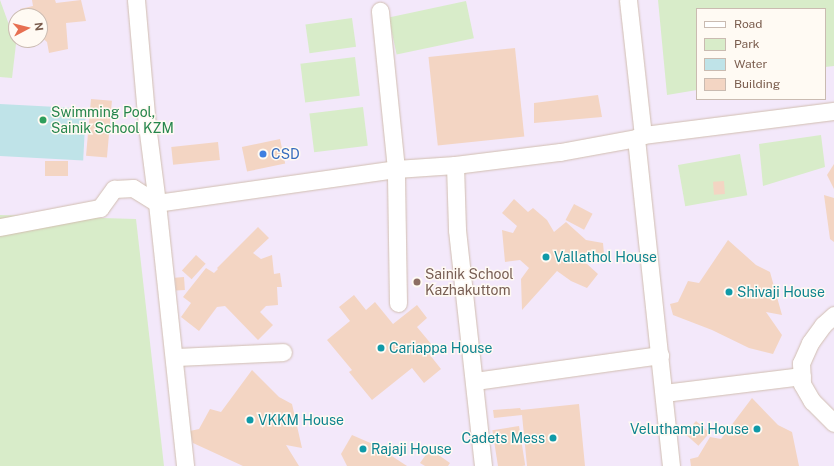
<!DOCTYPE html>
<html>
<head>
<meta charset="utf-8">
<style>
  body { margin:0 }
  #map { position:relative; width:834px; height:466px; overflow:hidden; background:#fdf6ec; font-family:"Public Sans",sans-serif }
  div>[style] { position:absolute }
  .education>* { inset:0; background:#f3e8fa }
  .green>* { inset:0; background:#d8ecc9; transform-origin:0 0 }
  .water>* { inset:0; background:#bfe3e8; transform-origin:0 0 }
  .building>* { inset:0; background:#f3d5c3; transform-origin:0 0 }
  .roads { filter:drop-shadow(0 0 1px #d1beb0) drop-shadow(0 0 1px #d1beb0) }
  .minor>* { height:17px; margin:-8.5px; padding:0 8.5px; transform-origin:8.5px; border-radius:8.5px; background:#fff }
  .dots>* { width:11px; height:11px; translate:-50% -50%; box-sizing:border-box; border:2px solid #fffaf3; border-radius:50% }
  span { translate:-50% -50%; white-space:nowrap; text-align:center; line-height:1.15; -webkit-text-stroke:3px #fffaf3; paint-order:stroke }
  .leisure-label { font-size:14px; color:#27864d }
  .left { translate:0 -50%; text-align:left }
  .shop-label { font-size:14px; color:#366cbe }
  .culture-label { font-size:14px; color:#0d838f }
  .right { translate:-100% -50%; text-align:right }
  .education-label { font-size:14px; color:#785e54 }
  .legend { position:absolute; left:696px; top:8px; width:130px; height:92px; box-sizing:border-box; background:#fffaf3; border:1px solid #cabbb1; margin:0; padding:5px 7px; list-style:none; font-size:12px; color:#7a5c4d }
  .legend li { display:flex; align-items:center; gap:8px; height:20px }
  .legend b { width:20px; border:1px solid #cabbb1 }
  .north { position:absolute; left:8px; top:8px; width:40px; height:40px; box-sizing:border-box; background:#fffaf3; border:1px solid #cabbb1; border-radius:50%; rotate:83deg; font-size:11px; font-weight:700; line-height:16px; text-align:center; color:#7a5c4d }
  .north::after { content:''; display:block; margin:auto; width:14px; height:18px; background:#e76f51; clip-path:polygon(50% 0,100% 100%,50% 72%,0 100%) }
</style>
</head>
<body>
<div id="map">
  <div class="education">
    <i style="clip-path:polygon(evenodd,0 0,834px 0,834px 466px,0 466px,0 0,697px 9px,825px 9px,825px 99px,697px 99px,697px 9px,0 0,16px 16px,40px 16px,40px 40px,16px 40px,16px 16px)"></i>
  </div>
  <div class="green">
    <i style="clip-path:polygon(0 0,16px 44px,12px 78px,0 77px)"></i>
    <i style="clip-path:polygon(658px 0,834px 0,834px 66px,825px 67px,825px 9px,697px 9px,697px 90px,667px 95px)"></i>
    <i style="left:466px;top:1px;width:38px;height:79px;rotate:78deg"></i>
    <i style="left:352px;top:18px;width:29px;height:47px;rotate:82deg"></i>
    <i style="left:355px;top:57px;width:39px;height:55px;rotate:83deg"></i>
    <i style="left:363px;top:107px;width:39px;height:54px;rotate:83deg"></i>
    <i style="clip-path:polygon(821px 135px,825px 167px,763px 186px,759px 144px)"></i>
    <i style="left:740px;top:154px;width:42px;height:63px;rotate:80deg"></i>
    <i style="clip-path:polygon(0 215px,136px 219px,164px 466px,0 466px)"></i>
  </div>
  <div class="water">
    <i style="left:0;top:104px;width:86px;height:52px;rotate:3deg"></i>
  </div>
  <div class="building">
    <i style="clip-path:polygon(32px 0,55px 0,56px 3px,81px 0,86px 21px,66px 23px,68px 49px,49px 53px,47px 42px,40px 36px,40px 16px,21px 16px,20px 9px,33px 6px)"></i>
    <i style="left:515px;top:48px;width:89px;height:87px;rotate:84deg"></i>
    <i style="clip-path:polygon(598px 95px,602px 117px,534px 123px,534px 103px)"></i>
    <i style="left:91px;top:99px;width:21px;height:57px;rotate:5deg"></i>
    <i style="left:280px;top:139px;width:25px;height:39px;rotate:78deg"></i>
    <i style="left:218px;top:142px;width:18px;height:47px;rotate:84deg"></i>
    <i style="left:68px;top:161px;width:15px;height:23px;rotate:90deg"></i>
    <i style="clip-path:polygon(834px 164px,834px 189px,827px 175px)"></i>
    <i style="left:724px;top:181px;width:13px;height:11px;rotate:86deg"></i>
    <i style="clip-path:polygon(824px 195px,834px 198px,834px 242px,830px 239px)"></i>
    <i style="clip-path:polygon(514px 199px,528px 212px,533px 208px,547px 220px,554px 232px,566px 222px,586px 240px,603px 243px,604px 254px,590px 252px,586px 263px,598px 274px,587px 288px,571px 281px,557px 271px,522px 310px,521px 279px,529px 268px,520px 260px,505px 262px,502px 230px,513px 233px,517px 226px,502px 213px)"></i>
    <i style="left:574px;top:204px;width:21px;height:18px;rotate:28deg"></i>
    <i style="clip-path:polygon(258px 227px,269px 238px,253px 253px,261px 259px,272px 255px,274px 274px,280px 273px,282px 287px,277px 287px,278px 305px,266px 306px,260px 312px,273px 325px,258px 340px,225px 306px,217px 307px,199px 331px,181px 317px,191px 303px,183px 297px,206px 268px,214px 273px,218px 269px,217px 268px)"></i>
    <i style="clip-path:polygon(728px 240px,756px 265px,770px 272px,782px 315px,766px 312px,782px 335px,773px 354px,749px 348px,712px 330px,673px 315px,670px 304px,678px 302px,688px 281px,699px 283px)"></i>
    <i style="left:196px;top:255px;width:13px;height:21px;rotate:42deg"></i>
    <i style="left:184px;top:277px;width:13px;height:9px;rotate:86deg"></i>
    <i style="clip-path:polygon(354px 295px,366px 310px,375px 302px,393px 324px,417px 305px,427px 318px,417px 327px,432px 345px,426px 350px,441px 369px,424px 383px,412px 368px,372px 400px,349px 372px,352px 370px,327px 340px,350px 321px,339px 307px)"></i>
    <i style="clip-path:polygon(252px 370px,279px 397px,292px 404px,302px 448px,286px 445px,299px 466px,243px 466px,193px 443px,190px 431px,199px 429px,210px 409px,221px 412px)"></i>
    <i style="clip-path:polygon(752px 398px,778px 425px,792px 432px,799px 466px,691px 466px,690px 459px,698px 457px,710px 437px,721px 439px)"></i>
    <i style="clip-path:polygon(579px 404px,585px 466px,527px 466px,522px 415px,494px 418px,493px 410px,520px 408px,521px 410px)"></i>
    <i style="left:696px;top:421px;width:18px;height:17px;rotate:41deg"></i>
    <i style="left:519px;top:426px;width:40px;height:27px;rotate:81deg"></i>
    <i style="clip-path:polygon(352px 435px,375px 445px,407px 466px,347px 466px,341px 454px)"></i>
    <i style="clip-path:polygon(430px 449px,450px 463px,448px 466px,425px 466px,420px 463px)"></i>
  </div>
  <div class="roads">
    <div class="minor">
      <i style="left:136px;top:0;width:125px;rotate:85deg"></i>
      <i style="left:147px;top:125px;width:79px;rotate:82.7deg"></i>
      <i style="left:157px;top:203px;width:241px;rotate:-8.1deg"></i>
      <i style="left:396px;top:169px;width:159px;rotate:-95.8deg"></i>
      <i style="left:628px;top:0;width:136px;rotate:83.7deg"></i>
      <i style="left:455px;top:165px;width:65px;rotate:88.2deg"></i>
      <i style="left:457px;top:230px;width:237px;rotate:83.7deg"></i>
      <i style="left:0;top:227px;width:102px;rotate:-10.8deg"></i>
      <i style="left:100px;top:208px;width:24px;rotate:-54deg"></i>
      <i style="left:114px;top:189px;width:19px;rotate:-3deg"></i>
      <i style="left:133px;top:188px;width:28px;rotate:32deg"></i>
      <i style="left:157px;top:203px;width:264px;rotate:83.9deg"></i>
      <i style="left:398px;top:303px;width:134px;rotate:-90.9deg"></i>
      <i style="left:396px;top:169px;width:59px;rotate:-3.9deg"></i>
      <i style="left:455px;top:165px;width:106px;rotate:-7.1deg"></i>
      <i style="left:560px;top:152px;width:77px;rotate:-10.4deg"></i>
      <i style="left:834px;top:315px;width:15px;rotate:138deg"></i>
      <i style="left:823px;top:325px;width:22px;rotate:126deg"></i>
      <i style="left:810px;top:343px;width:22px;rotate:114deg"></i>
      <i style="left:801px;top:363px;width:21px;rotate:87deg"></i>
      <i style="left:802px;top:384px;width:20px;rotate:60deg"></i>
      <i style="left:812px;top:401px;width:31px;rotate:45deg"></i>
      <i style="left:174px;top:357px;width:109px;rotate:-2.6deg"></i>
      <i style="left:475px;top:381px;width:187px;rotate:-8deg"></i>
      <i style="left:664px;top:393px;width:139px;rotate:-7deg"></i>
      <i style="left:671px;top:466px;width:330px;rotate:-96.1deg"></i>
      <i style="left:636px;top:138px;width:8px;rotate:-23deg"></i>
      <i style="left:643px;top:135px;width:193px;rotate:-7.2deg"></i>
    </div>
  </div>
  <div class="dots">
    <i style="left:43px;top:120px;background:#2e9e5b"></i>
    <i style="left:263px;top:154px;background:#3f7fe0"></i>
    <i style="left:546px;top:257px;background:#0f9aa8"></i>
    <i style="left:417px;top:282px;background:#8d6e63"></i>
    <i style="left:729px;top:292px;background:#0f9aa8"></i>
    <i style="left:381px;top:348px;background:#0f9aa8"></i>
    <i style="left:250px;top:420px;background:#0f9aa8"></i>
    <i style="left:757px;top:429px;background:#0f9aa8"></i>
    <i style="left:553px;top:438px;background:#0f9aa8"></i>
    <i style="left:363px;top:449px;background:#0f9aa8"></i>
  </div>
  <div class="leisure-label">
    <span class="left" style="left:51px;top:120px">Swimming Pool,<br>Sainik School KZM</span>
  </div>
  <div class="shop-label">
    <span class="left" style="left:271px;top:154px">CSD</span>
  </div>
  <div class="culture-label">
    <span class="left" style="left:554px;top:257px">Vallathol House</span>
    <span class="left" style="left:737px;top:292px">Shivaji House</span>
    <span class="left" style="left:389px;top:348px">Cariappa House</span>
    <span class="left" style="left:258px;top:420px">VKKM House</span>
    <span class="right" style="left:749px;top:429px">Veluthampi House</span>
    <span class="right" style="left:545px;top:438px">Cadets Mess</span>
    <span class="left" style="left:371px;top:449px">Rajaji House</span>
  </div>
  <div class="education-label">
    <span class="left" style="left:425px;top:282px">Sainik School<br>Kazhakuttom</span>
  </div>
  <ul class="legend">
  <li><b style="height:5px;background:#fff"></b>Road</li>
  <li><b style="height:11px;background:#d8ecc9"></b>Park</li>
  <li><b style="height:11px;background:#bfe3e8"></b>Water</li>
  <li><b style="height:11px;background:#f3d5c3"></b>Building</li>
  </ul>
  <div class="north">N</div>
</div>
</body>
</html>
